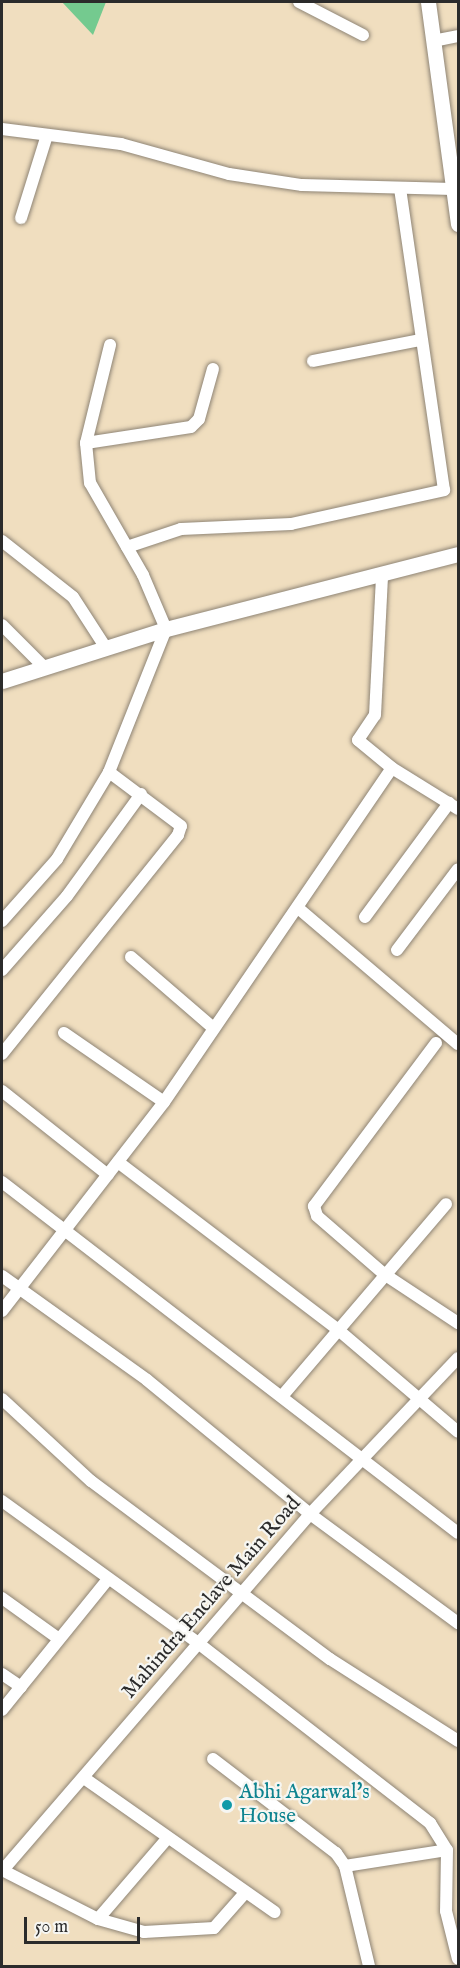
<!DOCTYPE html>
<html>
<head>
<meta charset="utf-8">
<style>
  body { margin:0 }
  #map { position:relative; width:460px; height:1968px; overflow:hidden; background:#f0debf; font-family:"IM FELL English",serif }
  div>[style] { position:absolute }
  .green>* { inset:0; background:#74ca8f }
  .roads { filter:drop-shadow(0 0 2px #8e8475) drop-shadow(0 0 2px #8e8475) }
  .minor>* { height:12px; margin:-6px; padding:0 6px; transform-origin:6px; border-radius:6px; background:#fff }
  .tertiary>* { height:15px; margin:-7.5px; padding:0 7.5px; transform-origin:7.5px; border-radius:7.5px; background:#fff }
  .dots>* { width:16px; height:16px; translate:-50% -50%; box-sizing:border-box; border:3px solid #f6f6f2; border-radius:50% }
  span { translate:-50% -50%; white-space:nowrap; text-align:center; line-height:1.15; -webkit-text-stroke:4.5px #f6f6f2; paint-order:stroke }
  .street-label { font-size:21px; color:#2b2b2b }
  .culture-label { font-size:21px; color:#0d838f }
  .left { translate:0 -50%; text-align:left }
  .frame { position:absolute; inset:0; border:3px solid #2b2b2b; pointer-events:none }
  .scale { position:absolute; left:24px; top:1917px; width:116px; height:27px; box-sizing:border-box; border:3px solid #2b2b2b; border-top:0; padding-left:8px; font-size:18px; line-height:21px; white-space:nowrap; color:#2b2b2b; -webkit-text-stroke:4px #f6f6f2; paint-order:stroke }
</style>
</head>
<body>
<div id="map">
  <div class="green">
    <i style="clip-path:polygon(62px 2px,106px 2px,93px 35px)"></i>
  </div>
  <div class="roads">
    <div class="minor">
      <i style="left:299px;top:2px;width:72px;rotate:27.3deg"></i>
      <i style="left:433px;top:41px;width:25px;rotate:-11deg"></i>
      <i style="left:2px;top:129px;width:120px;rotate:7.2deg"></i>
      <i style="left:121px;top:144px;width:112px;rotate:15.5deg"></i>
      <i style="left:229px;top:174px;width:74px;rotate:8.6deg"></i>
      <i style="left:302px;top:185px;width:151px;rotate:1.5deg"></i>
      <i style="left:21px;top:218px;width:84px;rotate:-72.6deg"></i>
      <i style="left:313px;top:361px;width:109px;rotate:-11.1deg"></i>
      <i style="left:86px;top:443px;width:106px;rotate:-8.7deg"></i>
      <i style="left:191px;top:427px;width:11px;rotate:-45deg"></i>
      <i style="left:199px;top:419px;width:52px;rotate:-74.4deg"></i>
      <i style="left:2px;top:541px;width:90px;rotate:38.3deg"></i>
      <i style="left:73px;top:597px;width:61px;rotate:57.1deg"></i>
      <i style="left:127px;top:547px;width:57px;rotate:-18.4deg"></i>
      <i style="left:181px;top:529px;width:110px;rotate:-2.6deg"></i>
      <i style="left:291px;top:524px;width:157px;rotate:-12.5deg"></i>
      <i style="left:444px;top:490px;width:305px;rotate:-98.3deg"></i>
      <i style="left:2px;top:625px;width:59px;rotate:45deg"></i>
      <i style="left:392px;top:768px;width:78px;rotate:31.8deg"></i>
      <i style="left:298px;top:908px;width:210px;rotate:40.4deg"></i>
      <i style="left:365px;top:917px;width:142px;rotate:-53.6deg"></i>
      <i style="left:2px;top:921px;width:83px;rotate:-48.4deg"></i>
      <i style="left:57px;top:859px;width:101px;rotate:-59.1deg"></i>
      <i style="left:109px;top:772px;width:154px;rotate:-68.3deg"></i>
      <i style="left:166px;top:629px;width:59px;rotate:-113.1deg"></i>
      <i style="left:143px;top:575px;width:106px;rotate:-119.9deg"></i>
      <i style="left:90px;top:483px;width:40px;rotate:-95.7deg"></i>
      <i style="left:86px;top:443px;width:101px;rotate:-76.2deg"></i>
      <i style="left:397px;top:950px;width:101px;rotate:-53deg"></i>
      <i style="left:131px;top:957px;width:107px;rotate:40.8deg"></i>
      <i style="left:2px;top:970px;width:98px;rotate:-48.7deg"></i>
      <i style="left:67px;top:896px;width:126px;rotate:-54deg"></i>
      <i style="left:64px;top:1033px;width:121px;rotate:34.6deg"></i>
      <i style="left:436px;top:1043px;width:204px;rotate:126.8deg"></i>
      <i style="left:314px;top:1206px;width:10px;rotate:73deg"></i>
      <i style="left:317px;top:1216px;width:89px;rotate:40.9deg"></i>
      <i style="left:384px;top:1274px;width:89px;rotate:33.5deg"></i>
      <i style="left:2px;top:1054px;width:281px;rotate:-51.2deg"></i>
      <i style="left:178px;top:835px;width:9px;rotate:-72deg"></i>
      <i style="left:181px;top:826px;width:90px;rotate:-143.1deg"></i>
      <i style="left:2px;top:1091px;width:135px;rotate:38.4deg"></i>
      <i style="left:118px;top:1162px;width:274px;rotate:37.3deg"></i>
      <i style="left:336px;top:1328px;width:160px;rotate:40.4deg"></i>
      <i style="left:2px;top:1182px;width:575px;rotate:37.59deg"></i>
      <i style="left:2px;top:1276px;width:178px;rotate:35.6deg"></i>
      <i style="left:147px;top:1380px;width:211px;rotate:39.4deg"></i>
      <i style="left:310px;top:1514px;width:184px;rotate:36.4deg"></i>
      <i style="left:2px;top:1311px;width:264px;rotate:-52.2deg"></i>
      <i style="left:164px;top:1102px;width:404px;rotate:-55.7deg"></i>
      <i style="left:392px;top:768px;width:44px;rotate:-140.5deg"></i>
      <i style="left:358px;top:740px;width:30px;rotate:-56deg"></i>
      <i style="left:375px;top:715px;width:138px;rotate:-87.1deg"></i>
      <i style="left:283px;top:1395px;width:251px;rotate:-49.5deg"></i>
      <i style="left:2px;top:1399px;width:121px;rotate:42.7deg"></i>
      <i style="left:91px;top:1481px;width:298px;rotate:36.7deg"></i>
      <i style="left:330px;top:1659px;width:152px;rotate:32.6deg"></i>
      <i style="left:2px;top:1501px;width:242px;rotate:35.9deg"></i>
      <i style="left:198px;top:1643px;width:294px;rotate:37.8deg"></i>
      <i style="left:430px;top:1823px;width:32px;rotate:58deg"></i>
      <i style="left:447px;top:1850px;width:61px;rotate:90.9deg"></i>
      <i style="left:446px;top:1911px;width:49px;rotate:76deg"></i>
      <i style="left:2px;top:1598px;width:70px;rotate:35.7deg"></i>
      <i style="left:2px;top:1674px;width:23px;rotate:34deg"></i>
      <i style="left:2px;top:1710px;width:169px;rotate:-51deg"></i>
      <i style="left:213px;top:1759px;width:155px;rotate:37.4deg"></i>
      <i style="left:336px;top:1853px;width:16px;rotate:55deg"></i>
      <i style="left:345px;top:1866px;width:103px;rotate:76.5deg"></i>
      <i style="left:84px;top:1778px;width:233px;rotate:35.1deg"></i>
      <i style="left:345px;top:1866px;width:103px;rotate:-8.9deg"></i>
      <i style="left:2px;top:1870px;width:108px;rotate:27deg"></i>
      <i style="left:98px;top:1919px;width:48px;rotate:15.8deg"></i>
      <i style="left:144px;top:1932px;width:70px;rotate:-3.3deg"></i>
      <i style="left:214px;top:1928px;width:47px;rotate:-48.5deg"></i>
      <i style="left:2px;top:1871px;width:472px;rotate:-49.2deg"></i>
      <i style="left:310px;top:1514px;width:215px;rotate:-46.5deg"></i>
      <i style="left:98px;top:1919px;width:104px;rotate:-49.3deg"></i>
    </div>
    <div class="tertiary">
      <i style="left:428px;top:2px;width:224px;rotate:82.3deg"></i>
      <i style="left:2px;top:681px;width:172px;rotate:-17.6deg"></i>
      <i style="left:166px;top:629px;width:301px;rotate:-14.4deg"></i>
    </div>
  </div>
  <div class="dots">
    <i style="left:227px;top:1805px;background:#0f9aa8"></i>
  </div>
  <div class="street-label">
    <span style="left:212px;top:1598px;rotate:-49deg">Mahindra Enclave Main Road</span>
  </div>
  <div class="culture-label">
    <span class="left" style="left:239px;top:1805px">Abhi Agarwal's<br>House</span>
  </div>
  <div class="frame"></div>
  <div class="scale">50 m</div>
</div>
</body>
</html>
